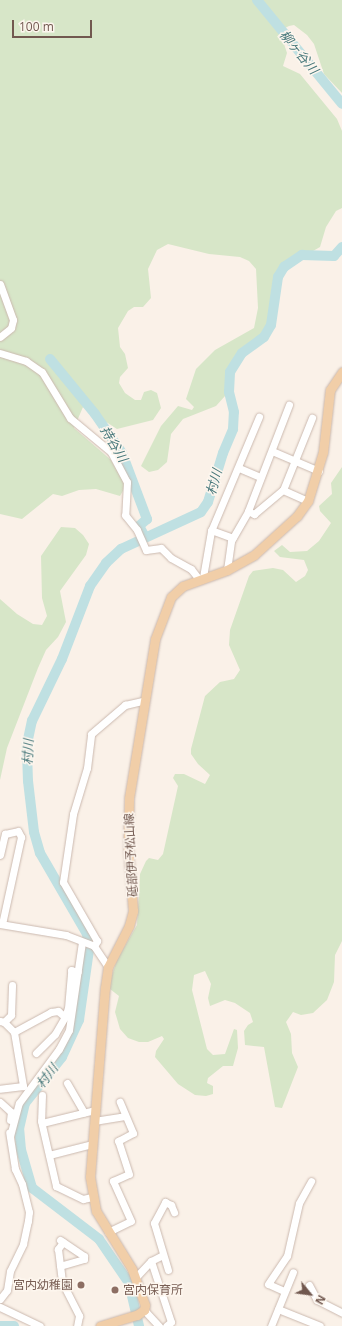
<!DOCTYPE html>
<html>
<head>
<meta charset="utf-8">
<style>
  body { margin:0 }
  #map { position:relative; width:342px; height:1326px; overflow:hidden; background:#faf1e8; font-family:"Open Sans","Noto Sans JP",sans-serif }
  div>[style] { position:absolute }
  .green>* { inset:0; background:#d7e6c8 }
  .river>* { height:10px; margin:-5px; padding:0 5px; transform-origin:5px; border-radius:5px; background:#bfe0e2 }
  .roads { filter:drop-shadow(0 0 1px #cbb9af) drop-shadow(0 0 1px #cbb9af) }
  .minor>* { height:7px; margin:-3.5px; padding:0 3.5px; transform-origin:3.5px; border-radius:3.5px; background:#fff }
  .major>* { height:9px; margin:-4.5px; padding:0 4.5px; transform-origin:4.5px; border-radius:4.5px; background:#f1cea8 }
  .dots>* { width:11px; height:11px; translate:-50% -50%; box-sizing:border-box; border:2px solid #fdf6ee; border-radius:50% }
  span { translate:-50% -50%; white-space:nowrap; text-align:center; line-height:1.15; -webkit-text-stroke:3px #fdf6ee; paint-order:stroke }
  .street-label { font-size:12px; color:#71584f }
  .education-label { font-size:12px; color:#785e54 }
  .right { translate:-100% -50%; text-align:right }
  .left { translate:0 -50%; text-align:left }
  .water-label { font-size:13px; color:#47787b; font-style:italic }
  .north { position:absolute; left:290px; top:1274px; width:40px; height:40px; -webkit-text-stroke:3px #fdf6ee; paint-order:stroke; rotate:119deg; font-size:11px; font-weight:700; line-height:16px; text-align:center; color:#71584f }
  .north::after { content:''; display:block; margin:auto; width:14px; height:18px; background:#71584f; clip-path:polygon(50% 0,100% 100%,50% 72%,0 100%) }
  .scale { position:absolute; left:12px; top:20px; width:80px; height:18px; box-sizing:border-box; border:2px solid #71584f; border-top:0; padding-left:5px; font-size:12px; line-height:14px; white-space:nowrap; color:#71584f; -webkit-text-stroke:3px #fdf6ee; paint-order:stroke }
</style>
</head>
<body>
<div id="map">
  <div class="green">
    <i style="clip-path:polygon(0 0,342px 0,342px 93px,324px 74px,314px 44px,307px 35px,294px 25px,289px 26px,285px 28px,283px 41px,287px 53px,283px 66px,300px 74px,337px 119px,342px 131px,342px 208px,336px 211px,326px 227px,320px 247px,313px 251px,300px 252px,282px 265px,275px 275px,268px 325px,261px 336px,242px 351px,226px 377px,225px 396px,216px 406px,183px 419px,171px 434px,167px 462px,158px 470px,149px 472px,141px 466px,161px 426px,178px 406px,192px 410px,194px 407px,186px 399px,196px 369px,215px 350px,254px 328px,258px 308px,256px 269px,249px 261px,240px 257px,209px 254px,168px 244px,157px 250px,148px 269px,151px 298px,143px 307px,134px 307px,128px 311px,118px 328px,120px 347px,125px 354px,128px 368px,120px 377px,119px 383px,125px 393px,135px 400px,141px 400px,144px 392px,151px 390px,157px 393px,161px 408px,153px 420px,117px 429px,83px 407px,74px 428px,111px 460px,125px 484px,124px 489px,120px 496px,96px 489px,79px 490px,62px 496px,53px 494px,22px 519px,0 514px)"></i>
    <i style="clip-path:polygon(342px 467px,342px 941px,335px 955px,334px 982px,327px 1000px,313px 1013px,301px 1015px,293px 1012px,286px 1022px,291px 1034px,292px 1053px,298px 1067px,282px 1108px,275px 1107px,264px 1047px,245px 1045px,244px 1031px,248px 1025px,253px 1022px,250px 1013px,235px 1003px,225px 1000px,210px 1006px,208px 998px,211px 984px,205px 971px,194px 975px,192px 990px,207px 1049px,213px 1055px,225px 1054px,234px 1029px,237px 1030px,238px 1048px,233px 1066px,223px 1066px,208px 1078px,207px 1083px,213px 1086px,213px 1094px,206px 1096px,195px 1095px,178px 1084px,155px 1057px,156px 1051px,164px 1039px,162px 1036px,148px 1042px,139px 1042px,128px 1038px,120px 1029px,115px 1012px,119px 996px,110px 989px,110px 981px,117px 960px,137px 925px,140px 874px,146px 861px,149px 858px,158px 860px,163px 854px,178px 786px,173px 778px,175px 774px,184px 774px,205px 784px,210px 775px,198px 764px,191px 754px,191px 749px,205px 696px,220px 682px,234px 679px,240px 670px,229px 645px,230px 630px,249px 576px,253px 571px,273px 568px,283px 570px,296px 582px,305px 576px,308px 570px,304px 560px,280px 557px,274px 551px,282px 545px,290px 552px,307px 551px,319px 541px,331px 523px,320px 511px,319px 506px,332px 494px,331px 483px)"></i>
    <i style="clip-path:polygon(61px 527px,75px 528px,83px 535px,89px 544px,86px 555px,60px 591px,66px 622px,58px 637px,46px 650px,38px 668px,7px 748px,0 780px,0 599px,17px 614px,33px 624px,42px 625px,47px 616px,42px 598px,41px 556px)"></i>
  </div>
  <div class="river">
    <i style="left:257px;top:0;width:134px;rotate:50.7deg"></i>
    <i style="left:50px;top:359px;width:71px;rotate:50.7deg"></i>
    <i style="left:95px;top:414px;width:47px;rotate:55.3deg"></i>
    <i style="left:122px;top:453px;width:71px;rotate:69.3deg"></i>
    <i style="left:147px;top:519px;width:11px;rotate:139deg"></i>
    <i style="left:139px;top:526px;width:13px;rotate:61deg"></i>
    <i style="left:0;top:1326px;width:14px"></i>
    <i style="left:139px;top:1326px;width:44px;rotate:-103.1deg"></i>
    <i style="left:129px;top:1283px;width:53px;rotate:-124.3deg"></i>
    <i style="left:99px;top:1239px;width:84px;rotate:-142.7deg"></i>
    <i style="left:32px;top:1188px;width:40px;rotate:-106deg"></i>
    <i style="left:21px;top:1150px;width:21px;rotate:-95deg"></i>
    <i style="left:19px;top:1129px;width:27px;rotate:-77deg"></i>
    <i style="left:25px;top:1103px;width:59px;rotate:-51.2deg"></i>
    <i style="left:62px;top:1057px;width:41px;rotate:-65.3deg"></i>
    <i style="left:79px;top:1020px;width:71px;rotate:-81.9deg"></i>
    <i style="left:89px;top:950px;width:16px;rotate:-97deg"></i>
    <i style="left:87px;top:934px;width:94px;rotate:-120.1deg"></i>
    <i style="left:40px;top:853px;width:22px;rotate:-106deg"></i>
    <i style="left:34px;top:832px;width:51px;rotate:-96.7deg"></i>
    <i style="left:28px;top:781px;width:37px;rotate:-92deg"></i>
    <i style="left:27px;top:744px;width:24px;rotate:-78deg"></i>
    <i style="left:32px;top:721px;width:69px;rotate:-64.2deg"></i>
    <i style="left:62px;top:659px;width:78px;rotate:-69deg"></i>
    <i style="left:90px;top:586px;width:28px;rotate:-55deg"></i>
    <i style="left:106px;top:563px;width:21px;rotate:-43deg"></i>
    <i style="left:121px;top:549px;width:88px;rotate:-24.8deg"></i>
    <i style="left:201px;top:512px;width:12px;rotate:-55deg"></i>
    <i style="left:208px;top:502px;width:51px;rotate:-73deg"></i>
    <i style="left:223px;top:453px;width:26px;rotate:-67deg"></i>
    <i style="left:233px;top:429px;width:17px;rotate:-87deg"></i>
    <i style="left:234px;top:412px;width:21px;rotate:-104deg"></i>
    <i style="left:229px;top:392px;width:20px;rotate:-87deg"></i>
    <i style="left:230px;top:372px;width:22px;rotate:-58deg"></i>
    <i style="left:242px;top:353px;width:27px;rotate:-36deg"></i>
    <i style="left:264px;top:337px;width:14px;rotate:-60deg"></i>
    <i style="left:271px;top:325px;width:49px;rotate:-81.7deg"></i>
    <i style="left:278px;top:277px;width:12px;rotate:-59deg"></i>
    <i style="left:284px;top:267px;width:22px;rotate:-34deg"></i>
    <i style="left:302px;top:255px;width:32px;rotate:2deg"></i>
    <i style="left:334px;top:256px;width:12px;rotate:-48deg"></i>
  </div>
  <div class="roads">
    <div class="minor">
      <i style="left:0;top:284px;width:38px;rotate:70deg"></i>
      <i style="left:13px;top:320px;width:8px;rotate:104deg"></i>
      <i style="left:11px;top:328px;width:14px;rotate:141deg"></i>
      <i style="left:0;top:353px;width:27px;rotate:17deg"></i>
      <i style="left:26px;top:361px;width:19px;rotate:35deg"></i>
      <i style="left:42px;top:372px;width:54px;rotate:58.7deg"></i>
      <i style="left:70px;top:418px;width:53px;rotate:39.7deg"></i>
      <i style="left:111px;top:452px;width:34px;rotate:62deg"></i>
      <i style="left:127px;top:482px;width:33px;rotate:93deg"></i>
      <i style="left:125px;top:515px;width:19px;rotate:51deg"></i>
      <i style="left:137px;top:530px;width:22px;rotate:66deg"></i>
      <i style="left:146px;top:550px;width:15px;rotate:-8deg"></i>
      <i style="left:161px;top:548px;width:14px;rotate:45deg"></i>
      <i style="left:171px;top:558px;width:23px;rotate:29deg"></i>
      <i style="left:191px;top:569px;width:11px;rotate:52deg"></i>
      <i style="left:272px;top:451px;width:51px;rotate:23.1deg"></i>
      <i style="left:239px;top:468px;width:23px;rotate:23deg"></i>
      <i style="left:283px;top:490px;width:27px;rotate:24deg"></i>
      <i style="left:248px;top:511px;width:7px;rotate:27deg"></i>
      <i style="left:254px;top:514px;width:38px;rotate:-40deg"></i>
      <i style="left:283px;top:490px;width:78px;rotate:-68.1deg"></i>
      <i style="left:211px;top:530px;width:23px;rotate:20deg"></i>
      <i style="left:227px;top:570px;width:29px;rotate:-82deg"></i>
      <i style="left:231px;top:541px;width:34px;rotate:-60deg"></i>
      <i style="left:248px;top:511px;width:114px;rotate:-68.9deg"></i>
      <i style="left:203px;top:577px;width:47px;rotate:-80.1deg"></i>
      <i style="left:211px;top:531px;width:124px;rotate:-67.2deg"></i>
      <i style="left:0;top:855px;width:22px;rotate:-77deg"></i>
      <i style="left:5px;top:834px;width:13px;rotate:-13deg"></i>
      <i style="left:18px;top:831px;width:7px;rotate:63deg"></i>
      <i style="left:21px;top:837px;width:89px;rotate:102.3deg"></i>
      <i style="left:0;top:924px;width:67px;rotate:9.5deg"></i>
      <i style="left:66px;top:935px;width:30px;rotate:21deg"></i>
      <i style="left:94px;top:946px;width:25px;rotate:56deg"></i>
      <i style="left:94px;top:946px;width:6px;rotate:-59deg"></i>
      <i style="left:97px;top:941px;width:68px;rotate:-120deg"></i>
      <i style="left:63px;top:882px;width:69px;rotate:-81.6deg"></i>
      <i style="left:73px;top:814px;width:48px;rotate:-73.1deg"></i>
      <i style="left:87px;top:768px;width:34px;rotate:-83deg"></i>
      <i style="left:91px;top:734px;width:45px;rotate:-40.5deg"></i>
      <i style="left:125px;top:705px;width:18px;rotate:-13deg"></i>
      <i style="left:0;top:1021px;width:4px;rotate:14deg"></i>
      <i style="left:4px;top:1022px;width:14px;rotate:45deg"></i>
      <i style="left:14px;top:1032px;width:55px;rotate:80.5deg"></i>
      <i style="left:23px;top:1086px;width:23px;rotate:173deg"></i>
      <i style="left:4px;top:1022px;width:10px;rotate:-45deg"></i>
      <i style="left:11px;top:1015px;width:30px;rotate:-88deg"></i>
      <i style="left:14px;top:1032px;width:42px;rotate:-28.4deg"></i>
      <i style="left:51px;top:1012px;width:7px;rotate:-8deg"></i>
      <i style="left:58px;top:1011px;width:9px;rotate:41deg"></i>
      <i style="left:36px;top:1053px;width:27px;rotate:-45deg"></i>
      <i style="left:55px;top:1034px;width:20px;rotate:-60deg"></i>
      <i style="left:65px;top:1017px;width:9px;rotate:-72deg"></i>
      <i style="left:68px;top:1008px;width:38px;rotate:-85deg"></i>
      <i style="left:71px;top:970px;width:7px;rotate:16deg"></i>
      <i style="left:67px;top:1083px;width:34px;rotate:60deg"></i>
      <i style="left:42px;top:1095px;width:26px;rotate:92deg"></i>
      <i style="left:41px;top:1121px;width:67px;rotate:77deg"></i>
      <i style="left:56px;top:1186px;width:30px;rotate:26deg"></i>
      <i style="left:83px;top:1199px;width:9px;rotate:-13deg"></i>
      <i style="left:0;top:1102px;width:15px;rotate:42deg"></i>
      <i style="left:11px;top:1112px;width:8px;rotate:97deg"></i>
      <i style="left:94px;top:1121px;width:31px;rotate:-9deg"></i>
      <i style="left:42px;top:1123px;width:55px;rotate:-13.8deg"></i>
      <i style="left:10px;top:1136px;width:34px;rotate:-75deg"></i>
      <i style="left:19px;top:1103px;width:67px;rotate:-53.5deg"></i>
      <i style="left:59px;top:1049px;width:21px;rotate:-62deg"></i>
      <i style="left:69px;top:1030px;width:89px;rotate:-81.6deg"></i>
      <i style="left:49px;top:1155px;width:44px;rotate:-14.3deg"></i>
      <i style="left:108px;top:1232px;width:25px;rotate:-26deg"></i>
      <i style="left:131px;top:1221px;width:44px;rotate:-114.2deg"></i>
      <i style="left:113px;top:1181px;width:17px;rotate:-24deg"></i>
      <i style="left:129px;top:1174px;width:35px;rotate:-108deg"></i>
      <i style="left:118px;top:1141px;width:17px;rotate:-28deg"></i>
      <i style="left:133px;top:1133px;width:34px;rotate:-113deg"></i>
      <i style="left:60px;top:1240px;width:29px;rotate:34deg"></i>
      <i style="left:84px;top:1256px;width:3px;rotate:90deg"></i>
      <i style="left:84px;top:1259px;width:25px;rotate:164deg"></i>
      <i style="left:63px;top:1242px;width:9px;rotate:126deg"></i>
      <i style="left:58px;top:1249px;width:33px;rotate:83deg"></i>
      <i style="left:62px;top:1282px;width:38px;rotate:63deg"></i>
      <i style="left:79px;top:1316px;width:10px;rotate:101deg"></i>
      <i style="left:151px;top:1261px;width:64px;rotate:71.8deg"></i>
      <i style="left:171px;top:1322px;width:6px;rotate:141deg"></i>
      <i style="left:168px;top:1270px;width:49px;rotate:-106.6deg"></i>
      <i style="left:154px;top:1223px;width:24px;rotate:-62deg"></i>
      <i style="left:165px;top:1202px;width:7px;rotate:27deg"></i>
      <i style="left:171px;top:1205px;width:8px;rotate:67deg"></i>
      <i style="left:136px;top:1277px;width:22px;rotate:-47deg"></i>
      <i style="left:151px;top:1261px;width:13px;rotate:-27deg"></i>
      <i style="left:309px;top:1285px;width:17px;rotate:62deg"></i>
      <i style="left:317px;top:1300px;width:28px;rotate:27deg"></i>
      <i style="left:284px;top:1291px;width:17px;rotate:-156deg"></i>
      <i style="left:268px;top:1284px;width:34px;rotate:-56deg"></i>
      <i style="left:287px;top:1256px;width:54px;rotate:-77.2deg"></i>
      <i style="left:299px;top:1203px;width:25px;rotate:-61deg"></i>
      <i style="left:0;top:1299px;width:11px;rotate:-52deg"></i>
      <i style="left:7px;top:1290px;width:19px;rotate:-81deg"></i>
      <i style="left:10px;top:1271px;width:30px;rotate:-64deg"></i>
      <i style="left:23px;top:1244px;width:24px;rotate:-78deg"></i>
      <i style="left:28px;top:1221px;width:9px;rotate:-84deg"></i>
      <i style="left:29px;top:1212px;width:29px;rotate:-104deg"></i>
      <i style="left:22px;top:1184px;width:17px;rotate:-115deg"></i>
      <i style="left:15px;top:1169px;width:37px;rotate:-99deg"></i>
      <i style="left:0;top:1307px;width:44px;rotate:25.4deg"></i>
      <i style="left:278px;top:1309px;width:45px;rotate:22deg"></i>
      <i style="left:144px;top:1310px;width:22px;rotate:47deg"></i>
      <i style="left:271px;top:1326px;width:58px;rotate:-67.8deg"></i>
    </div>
    <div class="major">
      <i style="left:100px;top:1326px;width:39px;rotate:-17deg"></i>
      <i style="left:137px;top:1315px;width:9px;rotate:-36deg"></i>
      <i style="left:144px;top:1310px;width:5px;rotate:-79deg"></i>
      <i style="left:145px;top:1305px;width:38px;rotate:-110deg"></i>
      <i style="left:132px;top:1269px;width:68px;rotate:-121.8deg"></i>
      <i style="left:96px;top:1211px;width:35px;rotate:-100deg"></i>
      <i style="left:90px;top:1177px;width:190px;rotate:-85.5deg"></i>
      <i style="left:105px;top:988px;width:21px;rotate:-82deg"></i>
      <i style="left:108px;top:967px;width:46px;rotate:-62.9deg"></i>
      <i style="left:129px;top:926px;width:16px;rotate:-75deg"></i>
      <i style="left:133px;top:911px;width:64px;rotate:-94.5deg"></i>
      <i style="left:128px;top:847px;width:49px;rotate:-88.8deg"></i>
      <i style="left:129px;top:798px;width:161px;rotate:-80.7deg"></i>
      <i style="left:155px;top:639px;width:45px;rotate:-69.1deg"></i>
      <i style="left:171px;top:597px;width:16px;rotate:-43deg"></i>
      <i style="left:183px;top:586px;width:47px;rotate:-20deg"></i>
      <i style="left:227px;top:570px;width:31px;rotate:-29deg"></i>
      <i style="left:254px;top:555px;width:58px;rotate:-42.2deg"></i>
      <i style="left:297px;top:516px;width:19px;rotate:-54deg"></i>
      <i style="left:308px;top:501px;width:51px;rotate:-73deg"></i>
      <i style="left:323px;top:452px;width:62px;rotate:-83.6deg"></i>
      <i style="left:330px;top:390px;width:22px;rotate:-56deg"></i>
    </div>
  </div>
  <div class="dots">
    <i style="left:81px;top:1285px;background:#8d6e63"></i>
    <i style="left:115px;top:1290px;background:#8d6e63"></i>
  </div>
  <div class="street-label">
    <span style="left:131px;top:855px;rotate:-93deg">砥部伊予松山線</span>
  </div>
  <div class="education-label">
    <span class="right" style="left:73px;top:1285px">宮内幼稚園</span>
    <span class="left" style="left:123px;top:1290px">宮内保育所</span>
  </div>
  <div class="water-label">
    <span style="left:299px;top:52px;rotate:51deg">柳ヶ谷川</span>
    <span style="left:114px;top:444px;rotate:59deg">持谷川</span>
    <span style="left:214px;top:482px;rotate:-74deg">村川</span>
    <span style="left:28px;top:752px;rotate:-87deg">村川</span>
    <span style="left:47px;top:1076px;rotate:-52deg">村川</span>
  </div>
  <div class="north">N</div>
  <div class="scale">100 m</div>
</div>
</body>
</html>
